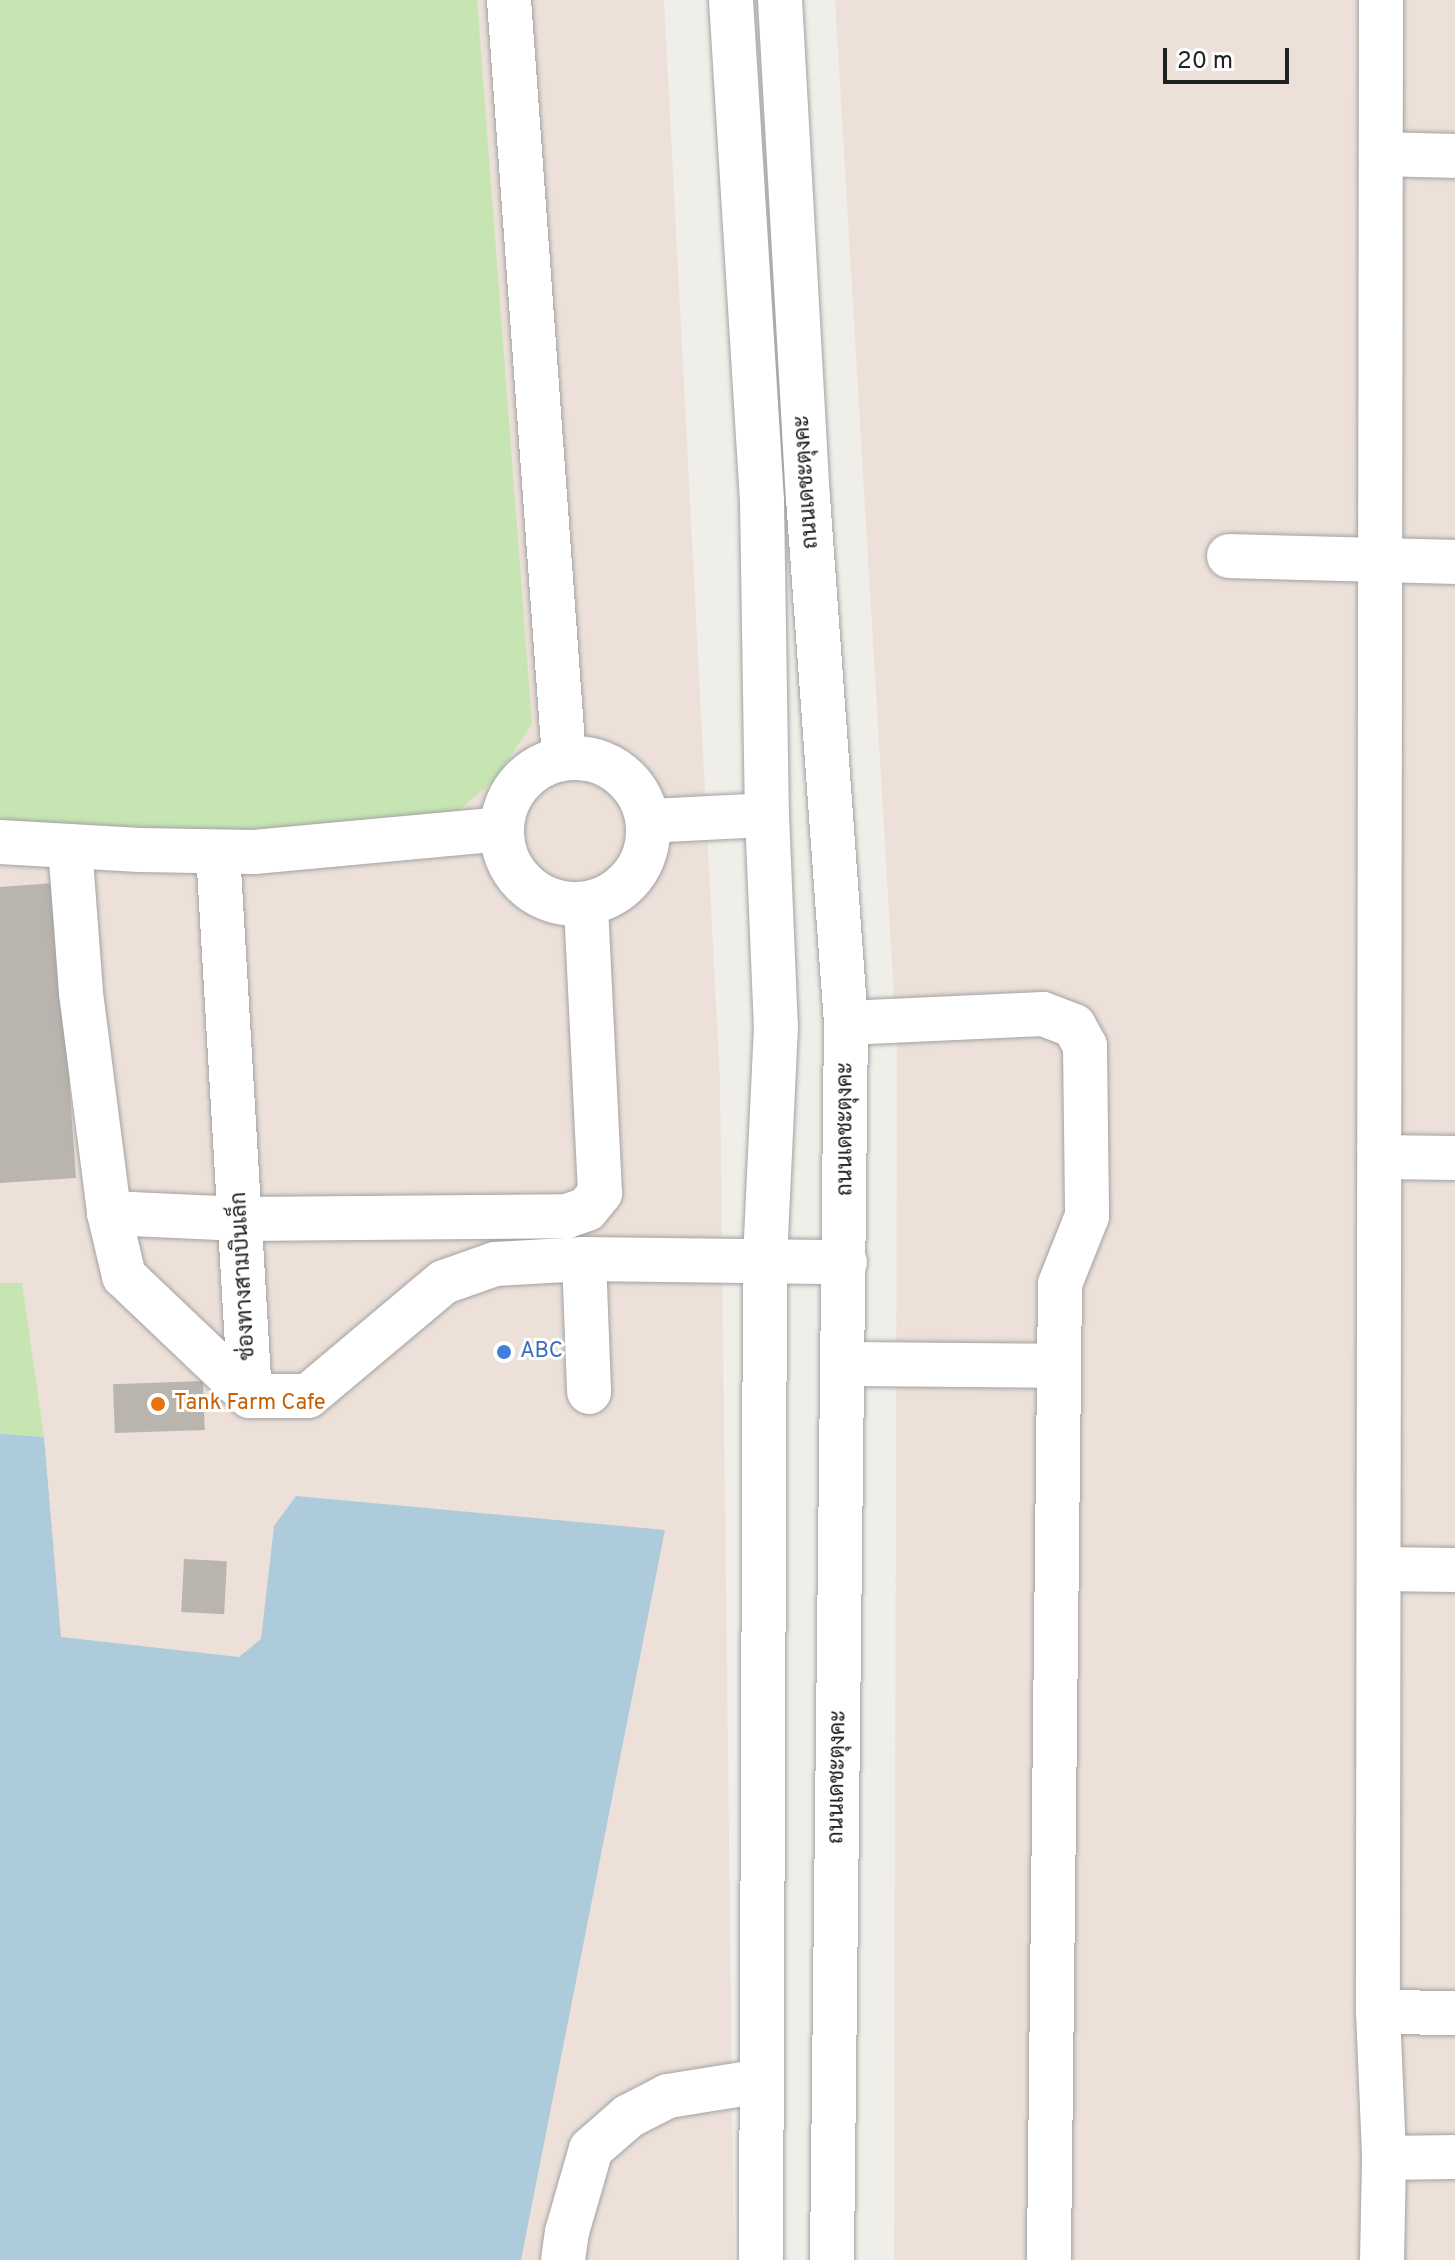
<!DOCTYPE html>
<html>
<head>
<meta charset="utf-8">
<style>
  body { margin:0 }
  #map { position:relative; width:1455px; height:2260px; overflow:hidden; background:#f0eee8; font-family:Overpass,Sarabun,sans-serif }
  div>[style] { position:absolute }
  .military>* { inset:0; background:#ece0d9 }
  .grass>* { inset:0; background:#c7e5b3 }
  .water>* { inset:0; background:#adcbda }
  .building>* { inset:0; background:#bab4ae; transform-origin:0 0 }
  .roads { filter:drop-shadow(0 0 2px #a2a2a2) drop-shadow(0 0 2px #a2a2a2) }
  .minor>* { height:44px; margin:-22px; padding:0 22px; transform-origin:22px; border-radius:22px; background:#fff }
  .minor>.ring { margin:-22px; padding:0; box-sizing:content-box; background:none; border:44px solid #fff; border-radius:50% }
  .dots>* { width:22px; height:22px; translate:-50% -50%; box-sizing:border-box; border:4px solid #fff; border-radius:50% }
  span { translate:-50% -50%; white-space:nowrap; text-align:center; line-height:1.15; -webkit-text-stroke:6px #fff; paint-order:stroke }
  .street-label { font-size:22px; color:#212121 }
  .shop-label { font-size:22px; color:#366cbe }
  .left { translate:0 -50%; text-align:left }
  .food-label { font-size:22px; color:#c56008 }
  .scale { position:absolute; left:1163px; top:48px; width:126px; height:36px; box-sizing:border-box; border:4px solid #212121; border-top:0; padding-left:10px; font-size:24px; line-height:28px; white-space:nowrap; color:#212121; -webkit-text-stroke:6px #fff; paint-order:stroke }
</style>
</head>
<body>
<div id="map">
  <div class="military">
    <i style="clip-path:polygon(0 0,664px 0,720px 1082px,734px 2260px,0 2260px)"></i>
    <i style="clip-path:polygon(835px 0,1455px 0,1455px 2260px,894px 2260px,897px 1048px)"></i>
  </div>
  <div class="grass">
    <i style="clip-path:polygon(0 0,477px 0,532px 724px,495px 780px,456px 812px,285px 832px,40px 830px,0 823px)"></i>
    <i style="clip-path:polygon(0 1283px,22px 1283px,44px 1437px,0 1434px)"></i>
  </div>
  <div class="water">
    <i style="clip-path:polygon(0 1434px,44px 1437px,61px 1637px,239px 1657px,261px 1639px,274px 1526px,296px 1496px,665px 1530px,521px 2260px,0 2260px)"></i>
  </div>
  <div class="building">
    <i style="clip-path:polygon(55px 883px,76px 1178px,0 1183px,0 887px)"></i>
    <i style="left:203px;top:1381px;width:49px;height:90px;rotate:88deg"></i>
    <i style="left:184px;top:1559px;width:43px;height:53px;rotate:3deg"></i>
  </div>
  <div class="roads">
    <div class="minor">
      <i style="left:509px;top:0;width:760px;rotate:85.85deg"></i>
      <i style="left:731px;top:0;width:502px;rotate:86.46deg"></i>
      <i style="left:762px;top:501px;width:314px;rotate:89.1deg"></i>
      <i style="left:767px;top:815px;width:211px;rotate:87.6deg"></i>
      <i style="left:776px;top:1026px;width:237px;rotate:92.7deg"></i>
      <i style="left:765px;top:1263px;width:997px;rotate:90.23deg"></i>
      <i style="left:780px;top:0;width:499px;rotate:86.8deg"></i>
      <i style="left:808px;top:498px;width:526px;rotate:85.86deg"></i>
      <i style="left:846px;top:1023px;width:1237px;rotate:90.65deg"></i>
      <i style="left:1381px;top:0;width:2012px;rotate:90.09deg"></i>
      <i style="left:1378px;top:2012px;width:146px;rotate:87.6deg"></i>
      <i style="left:1384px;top:2158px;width:102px;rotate:91.1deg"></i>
      <i style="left:1381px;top:154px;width:74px;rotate:1.5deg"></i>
      <i style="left:1229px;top:556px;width:226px;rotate:1.5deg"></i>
      <i class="ring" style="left:502px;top:758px;width:102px;height:102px"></i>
      <i style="left:648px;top:821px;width:119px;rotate:-2.9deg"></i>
      <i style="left:0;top:842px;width:140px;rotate:3.3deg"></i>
      <i style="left:140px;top:850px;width:114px;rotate:1deg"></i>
      <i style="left:254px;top:852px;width:248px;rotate:-5.3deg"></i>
      <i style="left:70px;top:846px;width:147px;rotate:85.7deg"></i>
      <i style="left:81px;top:993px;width:222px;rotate:82.7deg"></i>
      <i style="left:109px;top:1213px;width:65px;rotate:76.6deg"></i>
      <i style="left:124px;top:1276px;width:174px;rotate:43.6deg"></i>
      <i style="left:218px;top:852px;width:545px;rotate:86.63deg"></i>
      <i style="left:250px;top:1396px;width:58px"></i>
      <i style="left:308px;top:1396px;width:177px;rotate:-40deg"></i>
      <i style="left:444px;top:1282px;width:54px;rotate:-19.4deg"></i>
      <i style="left:495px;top:1264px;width:89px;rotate:-3.2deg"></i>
      <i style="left:584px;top:1259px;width:261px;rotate:0.7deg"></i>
      <i style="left:846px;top:1023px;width:197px;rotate:-2.6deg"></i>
      <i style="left:1043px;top:1014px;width:33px;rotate:21deg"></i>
      <i style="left:1074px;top:1026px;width:23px;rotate:61deg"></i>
      <i style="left:1085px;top:1046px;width:170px;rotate:89.3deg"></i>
      <i style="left:1087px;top:1216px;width:73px;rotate:111.7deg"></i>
      <i style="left:1060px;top:1284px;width:976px;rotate:90.65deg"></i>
      <i style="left:1380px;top:1157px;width:75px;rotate:0.8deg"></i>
      <i style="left:109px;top:1213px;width:133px;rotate:2.6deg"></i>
      <i style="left:242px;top:1219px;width:325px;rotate:-0.5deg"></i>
      <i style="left:567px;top:1216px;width:21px;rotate:-19deg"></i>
      <i style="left:587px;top:1209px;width:21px;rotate:-51deg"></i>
      <i style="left:600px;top:1193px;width:288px;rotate:-92.8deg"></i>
      <i style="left:584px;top:1259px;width:133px;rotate:87.8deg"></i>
      <i style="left:842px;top:1364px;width:217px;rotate:0.5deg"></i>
      <i style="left:1379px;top:1569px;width:76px;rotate:0.8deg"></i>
      <i style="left:1378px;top:2012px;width:77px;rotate:0.7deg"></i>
      <i style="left:1384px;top:2158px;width:71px;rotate:-0.8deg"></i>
      <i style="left:563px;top:2260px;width:28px;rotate:-82deg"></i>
      <i style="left:567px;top:2232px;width:86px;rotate:-73.9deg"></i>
      <i style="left:591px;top:2149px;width:50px;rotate:-41deg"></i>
      <i style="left:629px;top:2116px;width:44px;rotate:-27.1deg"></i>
      <i style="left:668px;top:2096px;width:95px;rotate:-9.1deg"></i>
    </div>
  </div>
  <div class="dots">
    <i style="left:504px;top:1352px;background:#3f7fe0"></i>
    <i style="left:158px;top:1404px;background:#e8710a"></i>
  </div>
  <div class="street-label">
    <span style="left:807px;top:482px;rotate:-94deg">ถนนเดชะตุงคะ</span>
    <span style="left:846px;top:1129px;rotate:-90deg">ถนนเดชะตุงคะ</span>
    <span style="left:244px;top:1276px;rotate:-93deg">ช่องทางสามบินเล็ก</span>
    <span style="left:838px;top:1777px;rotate:-89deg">ถนนเดชะตุงคะ</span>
  </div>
  <div class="shop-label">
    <span class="left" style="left:520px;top:1352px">ABC</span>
  </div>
  <div class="food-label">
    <span class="left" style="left:174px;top:1404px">Tank Farm Cafe</span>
  </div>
  <div class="scale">20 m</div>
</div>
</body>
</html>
